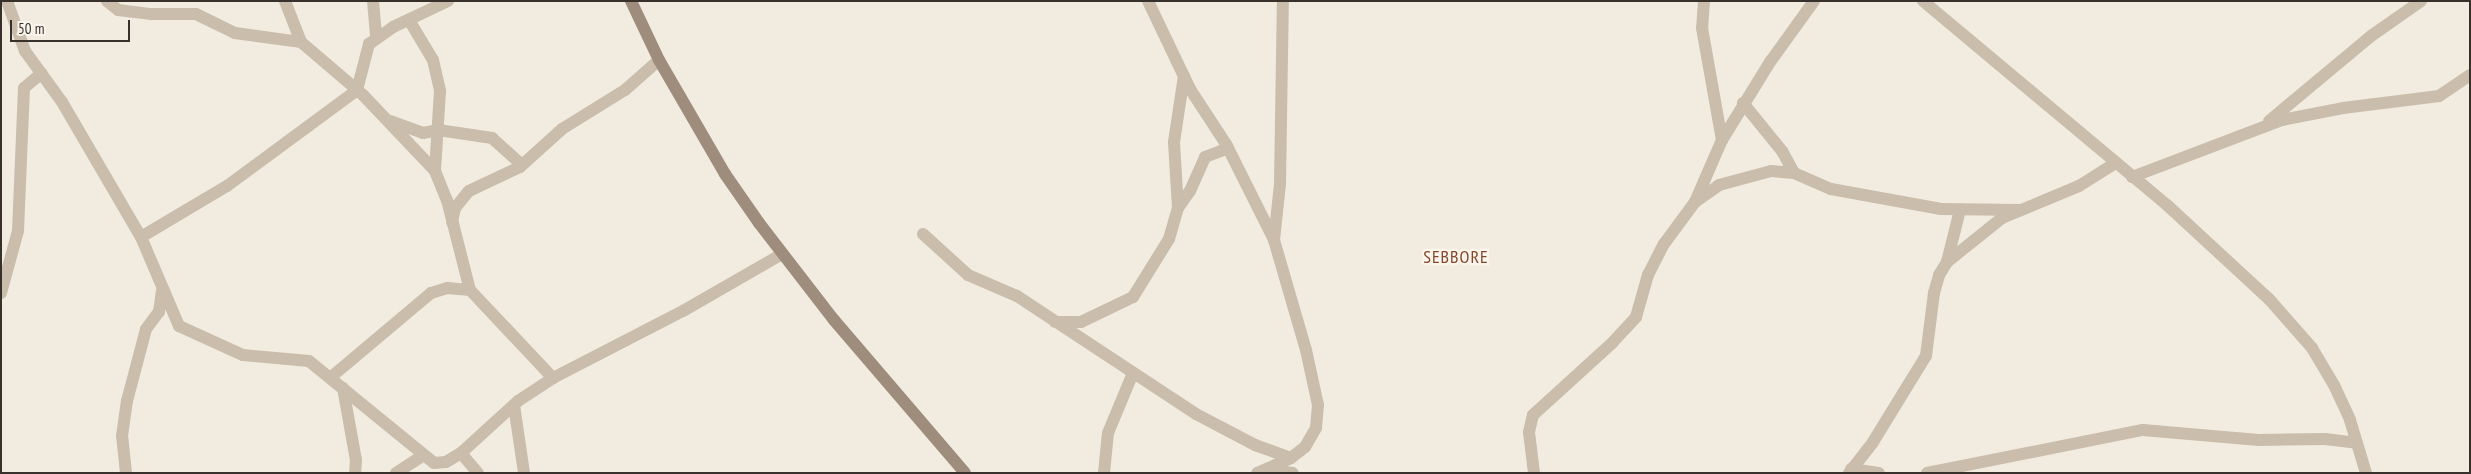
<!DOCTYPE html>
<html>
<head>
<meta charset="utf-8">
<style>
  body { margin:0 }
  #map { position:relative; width:2471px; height:474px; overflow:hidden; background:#f2ece0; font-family:"PT Sans Narrow",sans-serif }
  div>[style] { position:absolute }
  .minor>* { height:12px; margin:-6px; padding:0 6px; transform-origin:6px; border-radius:6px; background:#cabdac }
  .secondary>* { height:12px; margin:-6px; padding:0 6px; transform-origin:6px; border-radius:6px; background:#9e8d7d }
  span { translate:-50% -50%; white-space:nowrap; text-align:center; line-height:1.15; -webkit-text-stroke:4.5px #faf5ec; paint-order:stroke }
  .quarter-label { font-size:18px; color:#844727; letter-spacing:1px }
  .frame { position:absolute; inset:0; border:2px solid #38302b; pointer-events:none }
  .scale { position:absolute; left:10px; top:20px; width:120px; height:22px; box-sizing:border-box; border:2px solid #38302b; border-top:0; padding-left:6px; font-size:15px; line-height:18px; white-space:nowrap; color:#38302b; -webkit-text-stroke:4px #faf5ec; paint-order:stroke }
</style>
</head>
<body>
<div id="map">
  <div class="minor">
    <i style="left:7px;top:1px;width:53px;rotate:70.2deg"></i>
    <i style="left:25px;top:51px;width:63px;rotate:54deg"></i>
    <i style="left:62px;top:102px;width:156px;rotate:59.7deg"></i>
    <i style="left:141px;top:237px;width:97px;rotate:66.9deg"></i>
    <i style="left:179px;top:326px;width:70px;rotate:24.4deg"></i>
    <i style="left:243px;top:355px;width:66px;rotate:5.2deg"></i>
    <i style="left:309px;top:361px;width:161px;rotate:39.2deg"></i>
    <i style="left:434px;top:463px;width:12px;rotate:-5deg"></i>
    <i style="left:446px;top:462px;width:17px;rotate:-31deg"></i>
    <i style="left:461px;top:453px;width:77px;rotate:-42.4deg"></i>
    <i style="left:518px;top:401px;width:42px;rotate:-33.3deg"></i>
    <i style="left:553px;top:378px;width:146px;rotate:-27.3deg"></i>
    <i style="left:683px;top:311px;width:114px;rotate:-29.9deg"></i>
    <i style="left:107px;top:1px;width:14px;rotate:39deg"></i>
    <i style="left:118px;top:10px;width:34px;rotate:7deg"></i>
    <i style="left:152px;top:14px;width:44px"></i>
    <i style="left:196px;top:14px;width:43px;rotate:26deg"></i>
    <i style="left:235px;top:33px;width:67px;rotate:7.8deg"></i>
    <i style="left:285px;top:1px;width:44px;rotate:68.7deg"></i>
    <i style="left:301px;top:42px;width:82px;rotate:40.5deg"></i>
    <i style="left:363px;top:95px;width:105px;rotate:46.5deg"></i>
    <i style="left:373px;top:1px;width:36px;rotate:85deg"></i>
    <i style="left:1148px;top:1px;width:98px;rotate:64.5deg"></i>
    <i style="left:1190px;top:89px;width:66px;rotate:56.8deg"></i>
    <i style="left:1226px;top:144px;width:107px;rotate:63.4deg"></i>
    <i style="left:1274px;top:240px;width:115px;rotate:73.8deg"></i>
    <i style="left:1306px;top:350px;width:56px;rotate:77.7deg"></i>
    <i style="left:1318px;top:405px;width:23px;rotate:95deg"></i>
    <i style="left:1316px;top:428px;width:22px;rotate:120deg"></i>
    <i style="left:1305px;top:447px;width:18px;rotate:142deg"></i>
    <i style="left:1291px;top:458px;width:37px;rotate:156deg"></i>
    <i style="left:1704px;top:1px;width:27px;rotate:94deg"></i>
    <i style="left:1702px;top:28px;width:114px;rotate:79.9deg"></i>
    <i style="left:1923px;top:1px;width:318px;rotate:39.9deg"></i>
    <i style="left:2167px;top:205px;width:139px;rotate:42.7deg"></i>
    <i style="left:2269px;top:299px;width:65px;rotate:48.7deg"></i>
    <i style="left:2312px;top:348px;width:43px;rotate:59.3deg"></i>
    <i style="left:2334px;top:385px;width:38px;rotate:65deg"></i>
    <i style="left:2350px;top:420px;width:55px;rotate:73.2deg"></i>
    <i style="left:409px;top:20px;width:47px;rotate:59deg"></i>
    <i style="left:433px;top:60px;width:32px;rotate:77deg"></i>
    <i style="left:440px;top:91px;width:80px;rotate:93.6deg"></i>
    <i style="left:435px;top:171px;width:31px;rotate:68deg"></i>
    <i style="left:447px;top:200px;width:93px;rotate:75.7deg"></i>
    <i style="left:470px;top:290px;width:121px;rotate:46.7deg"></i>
    <i style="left:1743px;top:103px;width:62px;rotate:50.9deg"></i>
    <i style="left:1782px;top:151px;width:25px;rotate:61deg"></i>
    <i style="left:390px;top:121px;width:35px;rotate:20deg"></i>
    <i style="left:423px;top:133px;width:15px;rotate:-11deg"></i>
    <i style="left:438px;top:130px;width:55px;rotate:8.4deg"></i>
    <i style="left:492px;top:138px;width:39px;rotate:42deg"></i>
    <i style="left:2269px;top:121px;width:133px;rotate:-39.8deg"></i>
    <i style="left:2371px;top:36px;width:61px;rotate:-35deg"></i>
    <i style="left:2132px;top:177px;width:160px;rotate:-20.8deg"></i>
    <i style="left:2282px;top:120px;width:62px;rotate:-11.1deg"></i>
    <i style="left:2343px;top:108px;width:97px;rotate:-7.1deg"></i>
    <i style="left:2439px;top:96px;width:37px;rotate:-34deg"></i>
    <i style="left:1695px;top:202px;width:29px;rotate:-35deg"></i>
    <i style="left:1719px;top:185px;width:54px;rotate:-15.1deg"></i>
    <i style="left:1771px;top:171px;width:23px;rotate:5deg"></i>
    <i style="left:1794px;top:173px;width:40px;rotate:23.4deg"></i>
    <i style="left:1831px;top:189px;width:112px;rotate:10.3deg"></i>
    <i style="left:1941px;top:209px;width:79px;rotate:0.7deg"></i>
    <i style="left:1178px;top:208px;width:21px;rotate:-55deg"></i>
    <i style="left:1190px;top:191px;width:37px;rotate:-66deg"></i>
    <i style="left:1205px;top:157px;width:25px;rotate:-21deg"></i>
    <i style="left:452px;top:222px;width:14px;rotate:-78deg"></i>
    <i style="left:455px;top:208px;width:22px;rotate:-51deg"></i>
    <i style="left:469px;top:191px;width:56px;rotate:-25.2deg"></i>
    <i style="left:520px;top:167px;width:57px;rotate:-42.1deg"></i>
    <i style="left:562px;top:129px;width:74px;rotate:-31.8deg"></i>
    <i style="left:625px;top:90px;width:45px;rotate:-41.4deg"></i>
    <i style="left:923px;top:234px;width:61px;rotate:42.3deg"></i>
    <i style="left:968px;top:275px;width:53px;rotate:23.2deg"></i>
    <i style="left:1017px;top:296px;width:214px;rotate:33.4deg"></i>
    <i style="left:1196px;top:414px;width:67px;rotate:27.7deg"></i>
    <i style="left:1255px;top:445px;width:38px;rotate:20deg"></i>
    <i style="left:141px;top:237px;width:100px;rotate:-30.7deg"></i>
    <i style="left:227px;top:186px;width:162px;rotate:-36.4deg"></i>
    <i style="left:357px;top:90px;width:48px;rotate:-75.4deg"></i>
    <i style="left:369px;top:44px;width:29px;rotate:-35deg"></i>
    <i style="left:393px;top:27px;width:61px;rotate:-25.3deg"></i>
    <i style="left:1274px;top:240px;width:56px;rotate:-83.9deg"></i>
    <i style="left:1280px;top:184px;width:183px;rotate:-89.1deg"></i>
    <i style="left:1947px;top:262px;width:70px;rotate:-38.7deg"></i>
    <i style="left:2002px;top:218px;width:83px;rotate:-22.6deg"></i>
    <i style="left:2079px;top:186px;width:41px;rotate:-32.2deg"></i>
    <i style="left:1px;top:293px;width:64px;rotate:-74.7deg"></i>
    <i style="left:18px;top:231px;width:143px;rotate:-87.6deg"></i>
    <i style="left:24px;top:88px;width:23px;rotate:-40deg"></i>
    <i style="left:1055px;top:322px;width:26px"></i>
    <i style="left:1081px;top:322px;width:58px;rotate:-25.7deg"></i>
    <i style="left:1133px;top:297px;width:68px;rotate:-58.2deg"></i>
    <i style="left:1169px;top:239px;width:32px;rotate:-74deg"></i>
    <i style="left:1178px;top:208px;width:66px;rotate:-93.5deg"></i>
    <i style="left:1174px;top:142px;width:67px;rotate:-81.4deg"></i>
    <i style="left:330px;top:378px;width:132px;rotate:-40.1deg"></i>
    <i style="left:431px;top:293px;width:17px;rotate:-17deg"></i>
    <i style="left:447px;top:288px;width:23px;rotate:5deg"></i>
    <i style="left:343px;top:388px;width:73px;rotate:79.8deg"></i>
    <i style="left:356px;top:460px;width:13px;rotate:94deg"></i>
    <i style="left:514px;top:405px;width:69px;rotate:81.6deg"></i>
    <i style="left:461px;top:453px;width:26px;rotate:50deg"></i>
    <i style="left:1851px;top:469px;width:28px;rotate:8deg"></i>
    <i style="left:1271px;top:470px;width:22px;rotate:8deg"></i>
    <i style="left:126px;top:473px;width:37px;rotate:-96deg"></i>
    <i style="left:122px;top:436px;width:35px;rotate:-82deg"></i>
    <i style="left:127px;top:401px;width:74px;rotate:-75.2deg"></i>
    <i style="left:146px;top:329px;width:21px;rotate:-53deg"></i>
    <i style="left:159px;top:312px;width:21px;rotate:-82deg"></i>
    <i style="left:396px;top:473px;width:31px;rotate:-33deg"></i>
    <i style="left:1104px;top:473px;width:40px;rotate:-84.3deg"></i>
    <i style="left:1108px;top:433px;width:65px;rotate:-67.4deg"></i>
    <i style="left:1534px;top:473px;width:41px;rotate:-97deg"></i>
    <i style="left:1529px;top:432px;width:17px;rotate:-77deg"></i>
    <i style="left:1533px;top:415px;width:107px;rotate:-42.3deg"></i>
    <i style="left:1612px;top:343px;width:35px;rotate:-47deg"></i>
    <i style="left:1636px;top:317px;width:44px;rotate:-74.1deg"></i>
    <i style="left:1648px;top:275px;width:35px;rotate:-63deg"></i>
    <i style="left:1664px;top:244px;width:52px;rotate:-53.6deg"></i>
    <i style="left:1695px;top:202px;width:68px;rotate:-66.5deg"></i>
    <i style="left:1722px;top:140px;width:92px;rotate:-58.4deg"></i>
    <i style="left:1770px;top:62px;width:75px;rotate:-54.2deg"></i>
    <i style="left:1849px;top:473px;width:39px;rotate:-52deg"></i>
    <i style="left:1873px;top:442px;width:101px;rotate:-58.4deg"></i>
    <i style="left:1926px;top:356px;width:64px;rotate:-82.8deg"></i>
    <i style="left:1934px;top:293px;width:19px;rotate:-74deg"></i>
    <i style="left:1939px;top:275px;width:15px;rotate:-58deg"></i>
    <i style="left:1947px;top:262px;width:54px;rotate:-76deg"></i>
    <i style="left:1927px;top:473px;width:220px;rotate:-11.3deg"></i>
    <i style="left:2143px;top:430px;width:116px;rotate:4.9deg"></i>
    <i style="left:2259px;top:440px;width:66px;rotate:-0.9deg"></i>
    <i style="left:2325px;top:439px;width:32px;rotate:7deg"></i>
  </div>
  <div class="secondary">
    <i style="left:631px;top:1px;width:65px;rotate:64.6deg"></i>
    <i style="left:659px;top:60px;width:132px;rotate:59.9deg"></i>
    <i style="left:725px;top:174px;width:60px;rotate:55.2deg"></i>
    <i style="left:759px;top:223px;width:123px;rotate:52.3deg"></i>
    <i style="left:834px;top:320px;width:201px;rotate:49.4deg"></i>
  </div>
  <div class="quarter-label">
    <span style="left:1456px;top:257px">SEBBORE</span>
  </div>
  <div class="frame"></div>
  <div class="scale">50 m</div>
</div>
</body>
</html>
